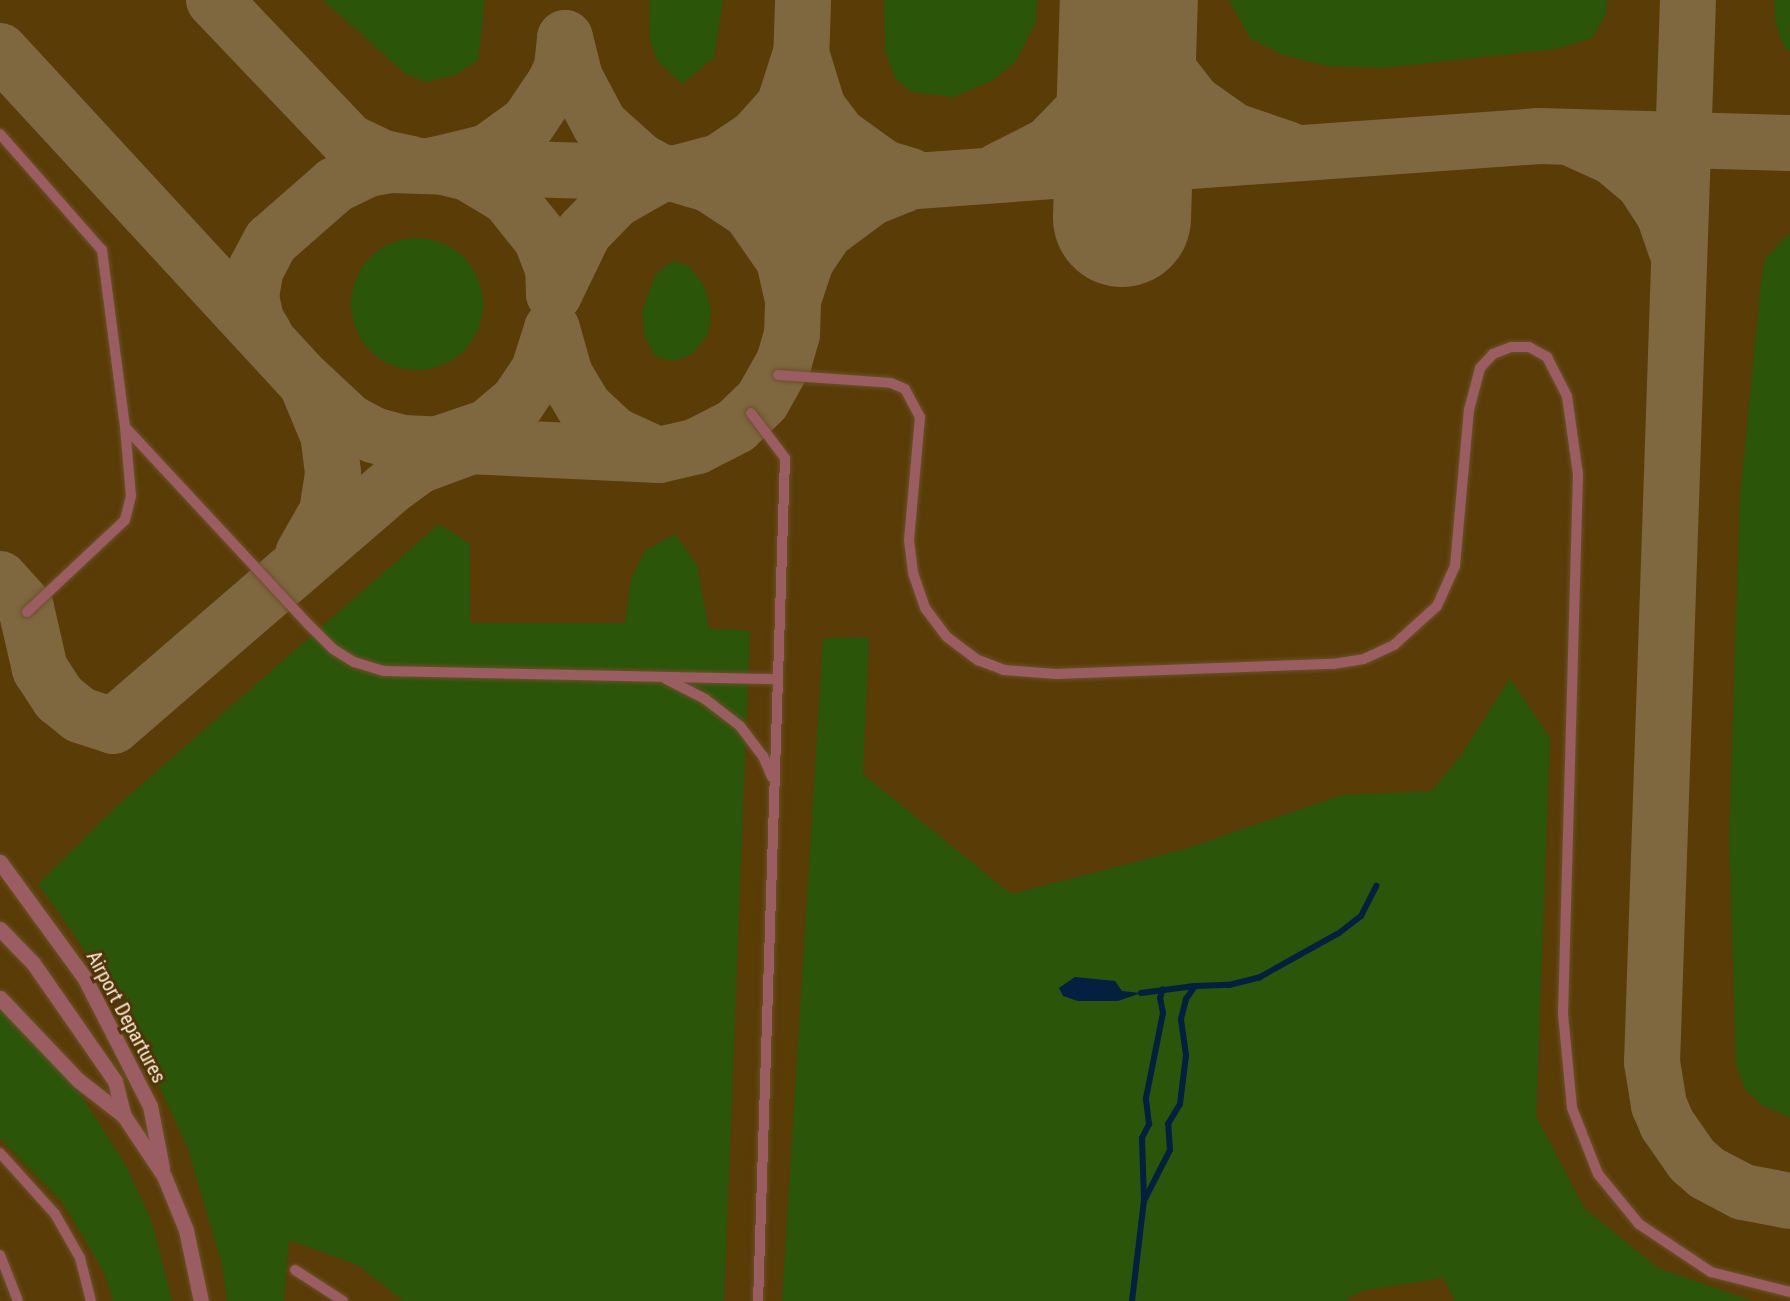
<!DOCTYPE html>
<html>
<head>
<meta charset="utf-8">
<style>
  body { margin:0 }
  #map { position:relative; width:1790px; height:1301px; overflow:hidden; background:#4e3406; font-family:"Roboto Condensed",sans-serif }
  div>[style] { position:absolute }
  .built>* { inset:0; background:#5a3c06; transform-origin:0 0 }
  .green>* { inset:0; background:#2b5509 }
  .round { border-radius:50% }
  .water>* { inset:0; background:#041f40 }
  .stream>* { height:6px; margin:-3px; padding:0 3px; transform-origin:3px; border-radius:3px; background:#041f40 }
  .taxiway>* { height:56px; margin:-28px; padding:0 28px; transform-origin:28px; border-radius:28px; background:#7f6840 }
  .runway>* { height:138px; margin:-69px; padding:0 69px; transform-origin:69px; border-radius:69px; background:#7f6840 }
  .roads { filter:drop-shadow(0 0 2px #6a5127) drop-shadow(0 0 2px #6a5127) }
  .service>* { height:10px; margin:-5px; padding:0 5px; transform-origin:5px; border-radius:5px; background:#9a5d61 }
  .tertiary>* { height:15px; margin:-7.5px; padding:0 7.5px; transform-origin:7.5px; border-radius:7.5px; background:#9a5d61 }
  span { translate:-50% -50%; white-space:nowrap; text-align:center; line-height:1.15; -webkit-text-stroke:6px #4e3406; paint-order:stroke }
  .street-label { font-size:20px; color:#fcebd5 }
</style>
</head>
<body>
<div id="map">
  <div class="built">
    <i style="left:0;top:0;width:1790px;height:1301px"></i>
  </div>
  <div class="green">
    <i style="clip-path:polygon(323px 0,485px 0,478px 60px,457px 74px,427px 82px,406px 74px)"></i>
    <i style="clip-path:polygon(649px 0,723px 0,714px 57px,682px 84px,657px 60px,650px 41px)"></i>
    <i style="clip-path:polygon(884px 0,1037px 0,1036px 21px,1016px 61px,993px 80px,954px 97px,911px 92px,895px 78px,885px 51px)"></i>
    <i style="clip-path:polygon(1229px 0,1607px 0,1606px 14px,1592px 38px,1556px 49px,1383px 68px,1328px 66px,1283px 55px,1250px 38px)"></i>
    <i style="clip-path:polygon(1774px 0,1790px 0,1790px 52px,1784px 47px,1775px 21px)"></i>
    <i style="clip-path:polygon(1790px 233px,1790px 1118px,1760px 1104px,1745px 1089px,1736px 1066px,1729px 837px,1740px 496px,1761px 283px,1765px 258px)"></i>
    <i class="round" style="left:351px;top:238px;width:132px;height:132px"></i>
    <i style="clip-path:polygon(673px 261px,689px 266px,704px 285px,711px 310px,709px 333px,691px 355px,673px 361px,656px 357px,645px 338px,642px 311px,655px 275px)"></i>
    <i style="clip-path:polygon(439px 524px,470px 544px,470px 623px,625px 623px,631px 579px,645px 551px,675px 534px,697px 565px,709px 629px,750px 630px,724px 1301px,403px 1301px,358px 1265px,289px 1240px,284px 1301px,227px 1301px,223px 1268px,188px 1149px,118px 997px,38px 884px,117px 806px)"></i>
    <i style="clip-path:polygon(869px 637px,863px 774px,1011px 894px,1185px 849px,1342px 795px,1431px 791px,1462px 754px,1510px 678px,1550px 738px,1536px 1116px,1584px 1208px,1658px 1268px,1753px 1301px,1455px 1301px,1443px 1278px,1361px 1291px,1345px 1301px,782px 1301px,823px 638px)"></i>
    <i style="clip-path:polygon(0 1004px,70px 1078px,125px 1164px,152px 1222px,172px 1301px,113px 1301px,104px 1272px,63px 1203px,0 1138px)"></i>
  </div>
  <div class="water">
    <i style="clip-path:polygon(1075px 977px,1115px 981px,1122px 991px,1141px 993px,1118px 1001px,1078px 1001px,1063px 996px,1059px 988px)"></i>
  </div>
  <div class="stream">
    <i style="left:1141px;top:993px;width:54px;rotate:-7.4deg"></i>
    <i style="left:1144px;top:1201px;width:63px;rotate:-91.8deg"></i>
    <i style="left:1142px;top:1138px;width:16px;rotate:-63deg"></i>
    <i style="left:1149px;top:1124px;width:26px;rotate:-97deg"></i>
    <i style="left:1146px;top:1098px;width:87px;rotate:-78.7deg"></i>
    <i style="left:1163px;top:1013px;width:15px;rotate:-101deg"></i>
    <i style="left:1160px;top:998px;width:9px;rotate:-72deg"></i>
    <i style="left:1132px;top:1301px;width:101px;rotate:-83.2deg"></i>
    <i style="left:1144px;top:1201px;width:57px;rotate:-63deg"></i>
    <i style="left:1170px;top:1150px;width:26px;rotate:-94deg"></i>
    <i style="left:1168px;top:1124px;width:23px;rotate:-59deg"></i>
    <i style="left:1180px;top:1104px;width:49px;rotate:-83deg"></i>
    <i style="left:1186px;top:1055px;width:36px;rotate:-98deg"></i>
    <i style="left:1181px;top:1019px;width:21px;rotate:-76deg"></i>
    <i style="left:1186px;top:999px;width:16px;rotate:-55deg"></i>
    <i style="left:1195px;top:986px;width:34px;rotate:-2deg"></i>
    <i style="left:1229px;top:985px;width:32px;rotate:-14deg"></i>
    <i style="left:1260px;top:977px;width:90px;rotate:-29.1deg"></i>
    <i style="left:1339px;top:933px;width:28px;rotate:-38deg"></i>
    <i style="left:1361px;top:916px;width:34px;rotate:-63deg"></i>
  </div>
  <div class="taxiway">
    <i style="left:214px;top:0;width:196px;rotate:46.4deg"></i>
    <i style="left:349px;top:142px;width:38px;rotate:25deg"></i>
    <i style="left:383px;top:158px;width:30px;rotate:12deg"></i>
    <i style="left:1137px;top:0;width:61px;rotate:69.8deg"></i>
    <i style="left:1158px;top:57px;width:58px;rotate:52deg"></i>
    <i style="left:1194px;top:103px;width:49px;rotate:35deg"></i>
    <i style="left:1234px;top:131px;width:56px;rotate:18.8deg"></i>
    <i style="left:1688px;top:0;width:1063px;rotate:91.94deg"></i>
    <i style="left:1652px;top:1062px;width:44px;rotate:80.8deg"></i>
    <i style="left:1659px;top:1105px;width:21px;rotate:67deg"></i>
    <i style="left:1667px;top:1124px;width:44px;rotate:55.2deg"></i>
    <i style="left:1692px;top:1160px;width:20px;rotate:41deg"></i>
    <i style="left:1707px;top:1173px;width:41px;rotate:27.8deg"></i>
    <i style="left:1743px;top:1192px;width:48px;rotate:10.8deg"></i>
    <i style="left:0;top:51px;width:449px;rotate:47.3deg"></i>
    <i style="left:305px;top:381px;width:60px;rotate:43deg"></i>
    <i style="left:349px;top:422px;width:27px;rotate:28deg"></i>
    <i style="left:373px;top:435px;width:31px;rotate:15deg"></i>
    <i style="left:403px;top:443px;width:256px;rotate:2.7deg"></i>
    <i style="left:659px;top:455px;width:39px;rotate:-13deg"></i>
    <i style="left:697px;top:446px;width:44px;rotate:-27.1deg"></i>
    <i style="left:736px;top:426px;width:36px;rotate:-44deg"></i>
    <i style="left:762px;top:401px;width:45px;rotate:-60.6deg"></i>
    <i style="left:784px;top:362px;width:29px;rotate:-74deg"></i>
    <i style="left:792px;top:334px;width:334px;rotate:-88.1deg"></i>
    <i style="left:1571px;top:138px;width:46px;rotate:24.3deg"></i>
    <i style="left:1613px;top:157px;width:39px;rotate:40deg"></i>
    <i style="left:1643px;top:182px;width:38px;rotate:57deg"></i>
    <i style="left:1664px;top:214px;width:37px;rotate:71deg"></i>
    <i style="left:998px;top:171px;width:57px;rotate:-27deg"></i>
    <i style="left:1049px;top:145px;width:56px;rotate:-45.7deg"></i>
    <i style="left:1088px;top:105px;width:61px;rotate:-62.6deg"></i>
    <i style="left:1116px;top:51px;width:52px;rotate:-77.8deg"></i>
    <i style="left:661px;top:174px;width:53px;rotate:150.5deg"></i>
    <i style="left:615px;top:200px;width:45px;rotate:134.1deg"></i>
    <i style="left:584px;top:232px;width:69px;rotate:115.8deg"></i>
    <i style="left:554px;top:294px;width:25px;rotate:-92deg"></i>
    <i style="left:553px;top:269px;width:33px;rotate:-111deg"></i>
    <i style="left:541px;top:238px;width:53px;rotate:-128.8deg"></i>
    <i style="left:508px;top:197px;width:47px;rotate:-149deg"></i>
    <i style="left:468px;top:173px;width:34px;rotate:-166deg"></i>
    <i style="left:435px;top:165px;width:55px;rotate:-13.8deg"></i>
    <i style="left:488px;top:152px;width:49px;rotate:-35.9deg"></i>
    <i style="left:528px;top:123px;width:48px;rotate:-56deg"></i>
    <i style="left:555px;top:83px;width:17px;rotate:-66deg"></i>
    <i style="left:562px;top:67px;width:29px;rotate:-84deg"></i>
    <i style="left:565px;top:38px;width:41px;rotate:76deg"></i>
    <i style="left:575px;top:78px;width:53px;rotate:62deg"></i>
    <i style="left:600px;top:125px;width:54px;rotate:42deg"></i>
    <i style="left:640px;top:161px;width:27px;rotate:28deg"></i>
    <i style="left:905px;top:184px;width:35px;rotate:158deg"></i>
    <i style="left:872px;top:197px;width:57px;rotate:143.5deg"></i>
    <i style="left:826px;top:231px;width:36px;rotate:124deg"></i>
    <i style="left:806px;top:261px;width:41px;rotate:108.4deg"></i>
    <i style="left:793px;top:300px;width:41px;rotate:-102.7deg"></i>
    <i style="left:784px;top:260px;width:60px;rotate:-124.8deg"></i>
    <i style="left:750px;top:211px;width:49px;rotate:-146.6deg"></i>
    <i style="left:709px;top:184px;width:37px;rotate:-164deg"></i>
    <i style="left:673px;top:174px;width:48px;rotate:-14.6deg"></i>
    <i style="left:719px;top:162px;width:43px;rotate:-33.7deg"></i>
    <i style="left:755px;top:138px;width:43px;rotate:-47.8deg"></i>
    <i style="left:784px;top:106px;width:56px;rotate:-72.2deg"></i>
    <i style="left:801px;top:53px;width:58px;rotate:72.8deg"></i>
    <i style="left:818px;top:108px;width:34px;rotate:53deg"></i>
    <i style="left:838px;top:135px;width:57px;rotate:35.7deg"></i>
    <i style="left:884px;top:168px;width:27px;rotate:17deg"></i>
    <i style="left:265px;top:335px;width:17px;rotate:-121deg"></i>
    <i style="left:256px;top:320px;width:25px;rotate:-102deg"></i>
    <i style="left:251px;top:296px;width:27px;rotate:-80deg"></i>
    <i style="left:256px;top:269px;width:32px;rotate:-62deg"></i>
    <i style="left:271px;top:241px;width:85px;rotate:-41.2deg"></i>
    <i style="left:335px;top:185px;width:37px;rotate:-26deg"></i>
    <i style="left:368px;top:169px;width:22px;rotate:-10deg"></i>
    <i style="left:390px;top:165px;width:526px;rotate:1.74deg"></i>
    <i style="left:916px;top:181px;width:625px;rotate:-4.13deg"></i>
    <i style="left:1539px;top:136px;width:251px;rotate:1.6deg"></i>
    <i style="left:444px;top:442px;width:46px;rotate:-18.8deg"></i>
    <i style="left:488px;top:427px;width:38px;rotate:-40deg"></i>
    <i style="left:517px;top:403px;width:40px;rotate:-56deg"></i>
    <i style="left:539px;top:370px;width:43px;rotate:-72.4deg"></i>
    <i style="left:552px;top:329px;width:48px;rotate:74.2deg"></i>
    <i style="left:565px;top:375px;width:37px;rotate:59deg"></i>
    <i style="left:584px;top:407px;width:41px;rotate:43deg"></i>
    <i style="left:614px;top:435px;width:43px;rotate:24.8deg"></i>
    <i style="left:303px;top:554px;width:48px;rotate:-60.3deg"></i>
    <i style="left:327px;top:512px;width:39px;rotate:-81deg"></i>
    <i style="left:333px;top:473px;width:38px;rotate:-97deg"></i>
    <i style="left:328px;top:435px;width:52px;rotate:-112.6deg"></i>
    <i style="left:0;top:579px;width:39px;rotate:48deg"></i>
    <i style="left:26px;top:608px;width:63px;rotate:77.1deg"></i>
    <i style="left:40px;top:669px;width:35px;rotate:57deg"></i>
    <i style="left:59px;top:698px;width:27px;rotate:39deg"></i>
    <i style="left:80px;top:715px;width:35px;rotate:18deg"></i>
    <i style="left:113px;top:726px;width:372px;rotate:-40.8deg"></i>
    <i style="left:395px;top:483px;width:29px;rotate:-36deg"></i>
    <i style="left:418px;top:466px;width:49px;rotate:-20.3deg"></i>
  </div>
  <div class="runway">
    <i style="left:1122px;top:218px;width:218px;rotate:-88.2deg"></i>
  </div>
  <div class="roads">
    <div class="service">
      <i style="left:0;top:134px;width:154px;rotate:48.7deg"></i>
      <i style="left:102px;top:250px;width:178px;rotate:82.6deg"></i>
      <i style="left:778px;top:375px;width:113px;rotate:4deg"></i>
      <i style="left:891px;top:383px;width:15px;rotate:23deg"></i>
      <i style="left:905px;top:389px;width:32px;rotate:62deg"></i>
      <i style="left:920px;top:417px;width:123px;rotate:95.1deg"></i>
      <i style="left:909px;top:540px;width:33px;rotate:83deg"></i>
      <i style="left:913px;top:573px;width:37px;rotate:71deg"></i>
      <i style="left:925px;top:608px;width:36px;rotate:53deg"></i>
      <i style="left:947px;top:637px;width:39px;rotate:37deg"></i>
      <i style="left:978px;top:660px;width:28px;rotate:21deg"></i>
      <i style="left:1004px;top:670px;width:52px;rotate:4.4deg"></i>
      <i style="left:1056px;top:674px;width:277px;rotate:-2.1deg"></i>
      <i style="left:1333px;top:664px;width:31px;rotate:-9deg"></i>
      <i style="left:1364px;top:659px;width:33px;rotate:-25deg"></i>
      <i style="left:1394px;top:645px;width:58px;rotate:-42.2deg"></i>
      <i style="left:1437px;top:606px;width:44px;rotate:-65.8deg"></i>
      <i style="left:1455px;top:566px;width:157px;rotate:-84.9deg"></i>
      <i style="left:1469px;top:410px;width:43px;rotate:-75.3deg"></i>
      <i style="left:1480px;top:368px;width:19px;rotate:-47deg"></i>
      <i style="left:1493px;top:354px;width:19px;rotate:-21deg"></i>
      <i style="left:1511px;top:347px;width:18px"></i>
      <i style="left:1529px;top:347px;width:21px;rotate:29deg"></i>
      <i style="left:1547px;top:357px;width:44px;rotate:62.9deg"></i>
      <i style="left:1567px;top:396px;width:79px;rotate:82deg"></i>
      <i style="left:1578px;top:474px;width:540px;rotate:91.59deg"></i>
      <i style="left:1563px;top:1014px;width:94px;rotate:84.5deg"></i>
      <i style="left:1572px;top:1108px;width:71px;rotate:68.5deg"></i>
      <i style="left:1598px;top:1174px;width:65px;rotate:50.6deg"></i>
      <i style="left:1639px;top:1224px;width:87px;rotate:33.7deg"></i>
      <i style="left:1711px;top:1272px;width:81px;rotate:14.2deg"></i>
      <i style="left:751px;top:413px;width:56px;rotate:52.9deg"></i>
      <i style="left:785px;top:458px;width:843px;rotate:91.83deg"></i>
      <i style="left:27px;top:612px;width:134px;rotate:-43.2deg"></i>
      <i style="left:125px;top:520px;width:25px;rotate:-76deg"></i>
      <i style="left:131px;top:496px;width:69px;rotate:-95deg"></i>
      <i style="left:125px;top:427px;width:270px;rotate:47.1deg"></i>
      <i style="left:309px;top:625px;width:34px;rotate:45deg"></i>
      <i style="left:333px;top:649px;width:25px;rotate:32deg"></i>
      <i style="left:354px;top:662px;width:31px;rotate:17deg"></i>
      <i style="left:384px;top:671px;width:394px;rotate:1.2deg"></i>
      <i style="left:666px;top:679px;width:44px;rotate:27.1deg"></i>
      <i style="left:705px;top:699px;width:44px;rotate:37.6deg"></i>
      <i style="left:740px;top:726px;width:38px;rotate:53deg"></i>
      <i style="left:763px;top:756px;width:23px;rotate:67deg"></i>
      <i style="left:0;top:1153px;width:82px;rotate:48deg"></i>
      <i style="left:55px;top:1214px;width:51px;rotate:60.4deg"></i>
      <i style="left:80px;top:1258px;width:44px;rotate:75.7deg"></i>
      <i style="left:0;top:1255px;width:49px;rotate:68.6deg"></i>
      <i style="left:295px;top:1270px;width:57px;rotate:32.9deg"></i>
    </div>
    <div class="tertiary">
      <i style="left:0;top:862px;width:142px;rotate:53.9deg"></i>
      <i style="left:84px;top:977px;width:145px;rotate:62.9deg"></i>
      <i style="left:150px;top:1106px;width:63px;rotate:79deg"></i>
      <i style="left:0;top:929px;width:47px;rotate:45.9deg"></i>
      <i style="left:33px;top:963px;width:144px;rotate:55.2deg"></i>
      <i style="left:115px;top:1081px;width:36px;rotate:76deg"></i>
      <i style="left:124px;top:1116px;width:72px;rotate:56.3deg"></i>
      <i style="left:164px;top:1176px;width:58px;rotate:67.8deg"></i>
      <i style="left:186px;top:1230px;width:73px;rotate:78.1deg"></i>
      <i style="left:0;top:998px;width:113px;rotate:46.4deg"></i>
      <i style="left:78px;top:1080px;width:58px;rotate:38deg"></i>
    </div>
  </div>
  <div class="street-label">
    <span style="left:126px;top:1017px;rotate:62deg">Airport Departures</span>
  </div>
</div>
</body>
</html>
